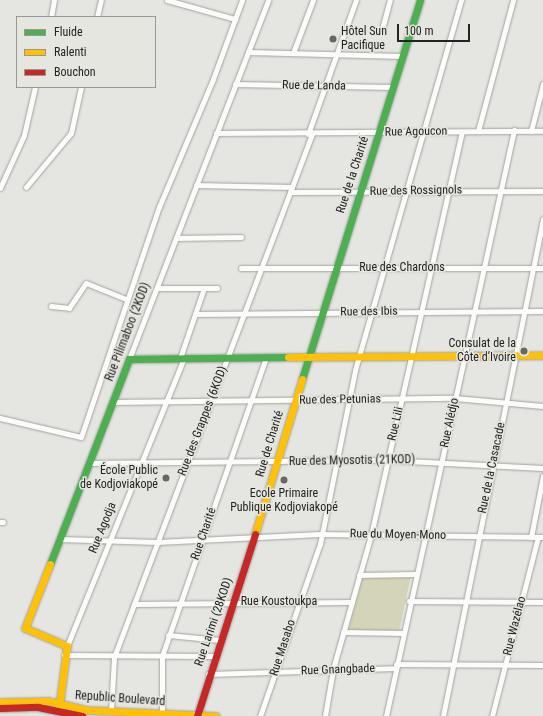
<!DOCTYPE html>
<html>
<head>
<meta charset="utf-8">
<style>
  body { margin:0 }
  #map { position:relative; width:543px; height:716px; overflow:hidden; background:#e5e5e1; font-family:"Roboto Condensed",sans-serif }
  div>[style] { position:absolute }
  .green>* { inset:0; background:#d4d4b8 }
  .roads { filter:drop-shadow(0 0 1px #a2a2a0) drop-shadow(0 0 1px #a2a2a0) }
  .street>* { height:5px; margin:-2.5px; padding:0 2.5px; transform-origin:2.5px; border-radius:2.5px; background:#fbfbfa }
  .fast>* { height:7px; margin:-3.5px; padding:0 3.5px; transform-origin:3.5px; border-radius:3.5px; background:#4caf50 }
  .slow>* { height:7px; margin:-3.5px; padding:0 3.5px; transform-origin:3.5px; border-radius:3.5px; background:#ffc107 }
  .jam>* { height:7px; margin:-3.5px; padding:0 3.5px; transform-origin:3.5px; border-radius:3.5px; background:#c62828 }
  .dots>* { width:11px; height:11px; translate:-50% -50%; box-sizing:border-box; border:2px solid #e6e6e0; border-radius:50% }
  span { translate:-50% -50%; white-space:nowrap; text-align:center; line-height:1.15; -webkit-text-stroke:3px #e6e6e0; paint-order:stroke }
  .poi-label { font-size:12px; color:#232321 }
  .left { translate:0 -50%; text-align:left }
  .right { translate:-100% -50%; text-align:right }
  .street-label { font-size:12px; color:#232321 }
  .legend { position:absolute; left:16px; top:16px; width:140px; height:72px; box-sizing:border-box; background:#e6e6e0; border:1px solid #989894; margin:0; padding:5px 7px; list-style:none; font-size:12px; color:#232321 }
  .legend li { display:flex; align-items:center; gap:8px; height:20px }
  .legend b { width:20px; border:1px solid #989894 }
  .scale { position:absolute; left:397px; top:24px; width:73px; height:18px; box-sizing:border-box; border:2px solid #232321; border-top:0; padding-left:5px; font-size:12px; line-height:14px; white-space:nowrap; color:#232321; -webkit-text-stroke:3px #e6e6e0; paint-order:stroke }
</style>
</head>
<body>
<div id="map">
  <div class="green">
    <i style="clip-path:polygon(411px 575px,399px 632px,348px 631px,363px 577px)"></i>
  </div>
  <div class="roads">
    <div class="street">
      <i style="left:167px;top:0;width:71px;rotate:15.6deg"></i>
      <i style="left:51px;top:17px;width:17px;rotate:-80deg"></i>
      <i style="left:97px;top:17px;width:17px;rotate:-77deg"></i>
      <i style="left:382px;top:29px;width:30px;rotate:-75deg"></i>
      <i style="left:248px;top:52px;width:154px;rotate:1.5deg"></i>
      <i style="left:293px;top:53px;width:57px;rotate:-69.3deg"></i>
      <i style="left:235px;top:84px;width:157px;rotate:1.1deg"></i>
      <i style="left:478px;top:131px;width:136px;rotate:-75deg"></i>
      <i style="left:531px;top:131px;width:49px;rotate:-75.7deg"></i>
      <i style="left:216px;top:133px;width:327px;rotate:-0.4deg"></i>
      <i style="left:308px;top:134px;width:142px;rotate:-70.3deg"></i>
      <i style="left:196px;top:185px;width:96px;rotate:1.2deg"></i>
      <i style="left:26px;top:187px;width:70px;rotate:-50.2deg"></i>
      <i style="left:71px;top:133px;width:47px;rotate:-77.7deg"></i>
      <i style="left:0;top:188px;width:58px;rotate:-65.6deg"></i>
      <i style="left:24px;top:135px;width:49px;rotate:-77.1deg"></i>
      <i style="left:290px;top:192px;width:253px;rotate:-0.2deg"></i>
      <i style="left:176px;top:238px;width:65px;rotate:-0.9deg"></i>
      <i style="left:241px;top:268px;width:302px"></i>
      <i style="left:157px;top:288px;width:60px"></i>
      <i style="left:51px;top:306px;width:18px;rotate:6deg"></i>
      <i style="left:69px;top:308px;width:30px;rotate:-56deg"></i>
      <i style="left:86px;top:283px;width:43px;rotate:21.8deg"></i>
      <i style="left:195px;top:314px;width:348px;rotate:-0.5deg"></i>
      <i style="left:180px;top:358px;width:74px;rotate:-71.1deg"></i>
      <i style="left:129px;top:359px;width:385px;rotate:-68.8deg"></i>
      <i style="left:112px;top:402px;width:343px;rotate:-0.7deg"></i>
      <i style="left:455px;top:398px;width:88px;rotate:5.2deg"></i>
      <i style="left:0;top:418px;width:83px;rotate:13.2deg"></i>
      <i style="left:81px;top:437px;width:243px;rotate:-71.3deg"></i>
      <i style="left:159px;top:207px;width:139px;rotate:-67.1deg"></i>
      <i style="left:213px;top:79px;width:84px;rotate:-69.8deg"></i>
      <i style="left:89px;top:463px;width:299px;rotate:-0.6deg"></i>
      <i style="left:388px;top:460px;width:155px;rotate:3deg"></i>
      <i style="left:0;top:522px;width:3px"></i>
      <i style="left:531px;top:537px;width:62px;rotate:-78.9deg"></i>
      <i style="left:60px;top:539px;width:97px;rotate:1.8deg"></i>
      <i style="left:157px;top:542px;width:163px;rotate:-2.8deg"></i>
      <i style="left:320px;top:534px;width:223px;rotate:0.8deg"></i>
      <i style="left:359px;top:575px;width:56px;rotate:-1deg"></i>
      <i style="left:409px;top:601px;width:134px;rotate:0.4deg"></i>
      <i style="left:134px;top:604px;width:218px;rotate:-0.5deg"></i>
      <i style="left:343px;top:632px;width:60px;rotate:1deg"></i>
      <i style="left:168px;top:635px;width:52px;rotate:5.5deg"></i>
      <i style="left:67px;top:646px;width:311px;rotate:-67.9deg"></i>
      <i style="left:64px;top:655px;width:150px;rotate:0.4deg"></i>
      <i style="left:396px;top:664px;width:147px;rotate:0.4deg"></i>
      <i style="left:208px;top:674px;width:187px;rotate:-1.8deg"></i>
      <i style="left:111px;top:711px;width:54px;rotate:-86.8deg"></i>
      <i style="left:114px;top:657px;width:559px;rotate:-69.26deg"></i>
      <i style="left:162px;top:715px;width:59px;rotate:-90deg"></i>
      <i style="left:162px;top:656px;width:316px;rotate:-70.8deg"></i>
      <i style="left:260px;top:716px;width:182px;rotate:-70.8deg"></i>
      <i style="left:320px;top:544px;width:177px;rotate:-78.6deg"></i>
      <i style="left:355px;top:370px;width:385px;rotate:-74deg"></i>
      <i style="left:325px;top:716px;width:48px;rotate:-80.3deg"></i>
      <i style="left:333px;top:669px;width:139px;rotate:-74.2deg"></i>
      <i style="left:371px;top:535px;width:413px;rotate:-77.3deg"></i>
      <i style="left:386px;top:716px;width:600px;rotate:-77.68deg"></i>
      <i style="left:443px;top:716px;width:507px;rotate:-78.62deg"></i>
      <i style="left:492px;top:716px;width:185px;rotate:-75.6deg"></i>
    </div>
    <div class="fast">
      <i style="left:302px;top:379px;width:397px;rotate:-72.7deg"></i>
      <i style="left:50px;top:564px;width:220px;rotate:-68.9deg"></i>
      <i style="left:129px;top:359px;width:159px;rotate:-0.7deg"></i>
    </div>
    <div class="slow">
      <i style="left:288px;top:357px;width:255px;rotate:-0.4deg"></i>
      <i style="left:255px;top:534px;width:162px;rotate:-73.1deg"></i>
      <i style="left:50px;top:564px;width:69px;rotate:111.3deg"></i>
      <i style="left:25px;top:628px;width:46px;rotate:23.2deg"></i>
      <i style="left:67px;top:646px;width:62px;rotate:97.5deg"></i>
      <i style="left:0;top:702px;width:48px;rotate:-1.2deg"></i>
      <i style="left:48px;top:701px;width:40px;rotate:13deg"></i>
      <i style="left:87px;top:710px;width:129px;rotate:2.7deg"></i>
    </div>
    <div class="jam">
      <i style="left:0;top:708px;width:38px;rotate:-2deg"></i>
      <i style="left:38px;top:707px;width:45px;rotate:11.6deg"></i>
      <i style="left:197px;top:716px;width:191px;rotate:-72.3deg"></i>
    </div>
  </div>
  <div class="dots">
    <i style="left:333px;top:39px;background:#676764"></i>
    <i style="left:524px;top:351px;background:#676764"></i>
    <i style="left:166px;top:478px;background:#676764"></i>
    <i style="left:284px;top:480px;background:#676764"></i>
  </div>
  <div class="poi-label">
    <span class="left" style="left:341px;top:39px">Hôtel Sun<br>Pacifique</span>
    <span class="right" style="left:516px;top:351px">Consulat de la<br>Côte d’Ivoire</span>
    <span class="right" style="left:158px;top:478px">École Public<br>de Kodjoviakopé</span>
    <span style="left:284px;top:501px">Ecole Primaire<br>Publique Kodjoviakopé</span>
  </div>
  <div class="street-label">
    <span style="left:314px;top:86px;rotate:1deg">Rue de Landa</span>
    <span style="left:416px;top:132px;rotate:-1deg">Rue Agoucon</span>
    <span style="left:353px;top:175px;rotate:-72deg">Rue de la Charité</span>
    <span style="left:416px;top:191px;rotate:-1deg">Rue des Rossignols</span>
    <span style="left:402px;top:268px">Rue des Chardons</span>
    <span style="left:369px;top:312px;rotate:-1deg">Rue des Ibis</span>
    <span style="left:128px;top:332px;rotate:-69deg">Rue Pilimaboo (2KOD)</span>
    <span style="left:340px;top:400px;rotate:-1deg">Rue des Petunias</span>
    <span style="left:203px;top:421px;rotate:-69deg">Rue des Grappes (6KOD)</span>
    <span style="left:450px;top:423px;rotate:-78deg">Rue Alédjo</span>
    <span style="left:396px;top:424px;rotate:-77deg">Rue Lili</span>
    <span style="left:270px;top:444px;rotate:-73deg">Rue de Charité</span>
    <span style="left:352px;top:461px;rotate:-1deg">Rue des Myosotis (21KOD)</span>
    <span style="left:492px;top:468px;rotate:-78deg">Rue de la Casacade</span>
    <span style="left:103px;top:528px;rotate:-68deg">Rue Agodja</span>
    <span style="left:204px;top:534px;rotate:-71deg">Rue Charité</span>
    <span style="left:398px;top:535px;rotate:1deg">Rue du Moyen-Mono</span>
    <span style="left:279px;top:602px">Rue Koustoukpa</span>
    <span style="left:214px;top:622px;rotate:-71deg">Rue Larimi (28KOD)</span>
    <span style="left:515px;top:626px;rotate:-76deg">Rue Wazélao</span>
    <span style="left:283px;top:648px;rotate:-72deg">Rue Masabo</span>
    <span style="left:338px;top:670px;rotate:-2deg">Rue Gnangbade</span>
    <span style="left:120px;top:699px;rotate:4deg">Republic Boulevard</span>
  </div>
  <ul class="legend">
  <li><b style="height:5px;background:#4caf50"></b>Fluide</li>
  <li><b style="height:5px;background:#ffc107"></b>Ralenti</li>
  <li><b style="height:5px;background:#c62828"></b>Bouchon</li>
  </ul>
  <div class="scale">100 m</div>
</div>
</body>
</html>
